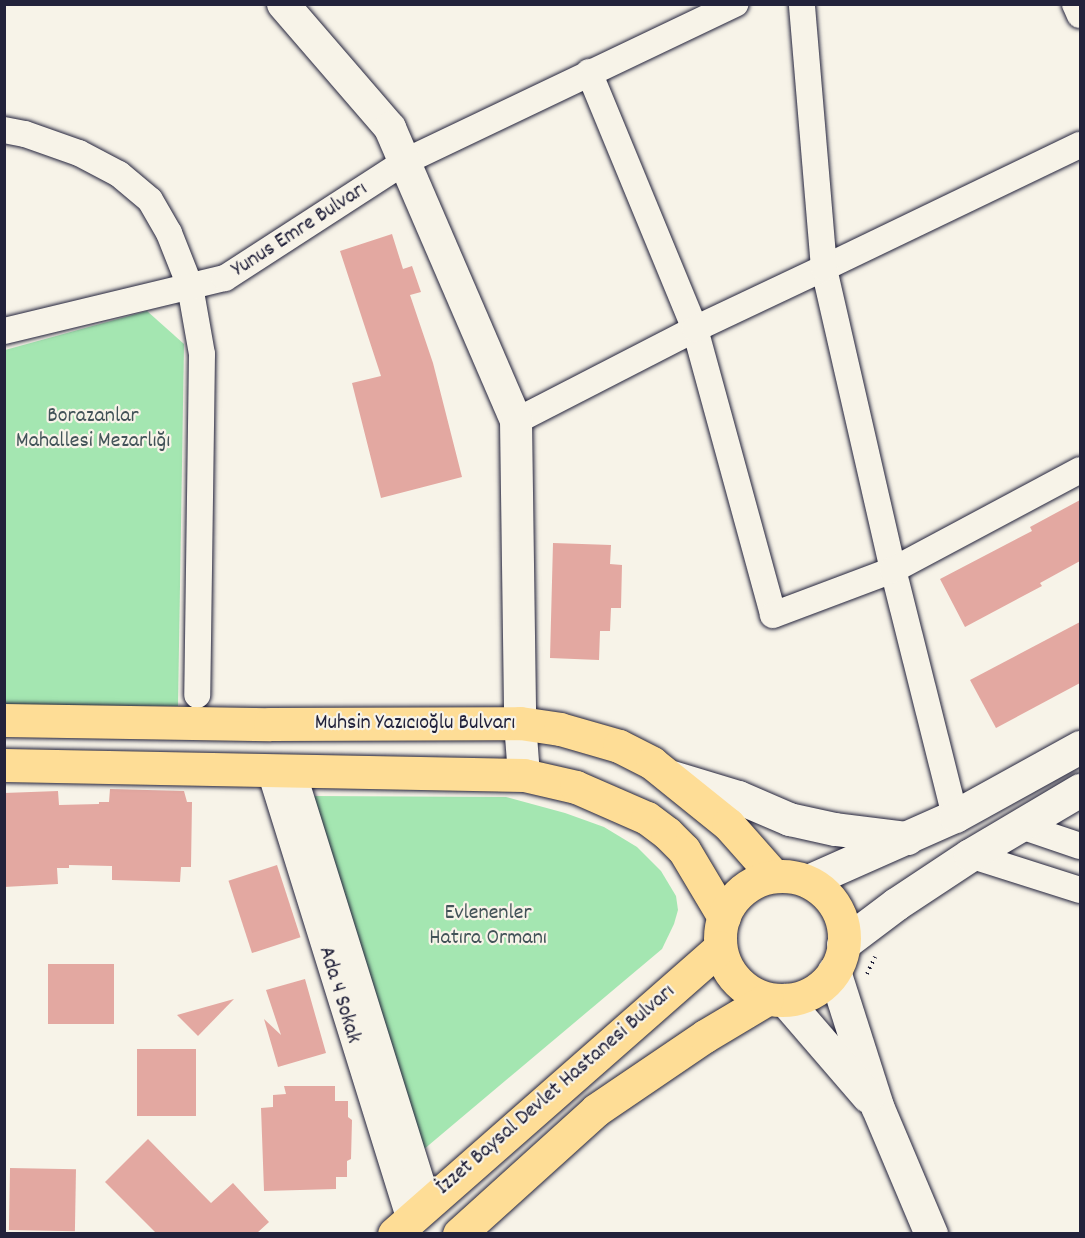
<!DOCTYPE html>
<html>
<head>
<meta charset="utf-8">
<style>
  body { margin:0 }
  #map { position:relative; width:1085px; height:1238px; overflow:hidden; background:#f7f3e8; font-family:Dekko,sans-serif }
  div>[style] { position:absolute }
  .green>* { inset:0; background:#a4e6b1 }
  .building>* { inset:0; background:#e3a8a1; transform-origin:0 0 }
  .path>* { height:4px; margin-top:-2px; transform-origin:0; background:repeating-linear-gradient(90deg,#22223b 0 1.5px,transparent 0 6px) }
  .roads { filter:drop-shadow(0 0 2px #22223b) drop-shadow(0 0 2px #22223b) }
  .minor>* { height:26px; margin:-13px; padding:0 13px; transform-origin:13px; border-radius:13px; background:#f7f3e8 }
  .tertiary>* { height:32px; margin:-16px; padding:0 16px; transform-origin:16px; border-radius:16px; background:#f7f3e8 }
  .secondary>* { height:33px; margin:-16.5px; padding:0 16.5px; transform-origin:16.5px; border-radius:16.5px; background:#f7f3e8 }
  .primary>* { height:33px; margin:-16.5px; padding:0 16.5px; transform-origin:16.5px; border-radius:16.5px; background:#fedd96 }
  .primary>.ring { margin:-16.5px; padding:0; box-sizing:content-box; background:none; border:33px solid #fedd96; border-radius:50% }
  span { translate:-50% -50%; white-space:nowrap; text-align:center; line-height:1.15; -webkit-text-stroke:4.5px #f7f3e8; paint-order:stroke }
  .street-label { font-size:22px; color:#22223b }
  .park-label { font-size:22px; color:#425358 }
  .frame { position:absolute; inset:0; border:6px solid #22223b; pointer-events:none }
</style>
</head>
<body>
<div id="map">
  <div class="green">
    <i style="clip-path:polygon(147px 311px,184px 344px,178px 706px,5px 705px,5px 350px)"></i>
    <i style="clip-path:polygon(311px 796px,506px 797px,565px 813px,604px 827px,637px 847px,661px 871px,676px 896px,678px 910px,674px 924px,662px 949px,423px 1150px)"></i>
  </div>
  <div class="building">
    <i style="clip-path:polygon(392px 234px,403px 269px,412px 266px,421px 292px,410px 295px,433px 363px,462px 477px,381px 498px,352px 383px,381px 376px,340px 251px)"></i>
    <i style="clip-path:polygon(1080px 500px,1080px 561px,1040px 583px,1042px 586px,965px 627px,940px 579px,1032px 531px,1030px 527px)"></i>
    <i style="clip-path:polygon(553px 543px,611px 545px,610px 564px,622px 565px,621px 608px,611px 608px,610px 631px,600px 631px,599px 660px,550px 658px)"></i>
    <i style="clip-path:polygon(1080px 622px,1080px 683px,996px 728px,970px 680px)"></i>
    <i style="clip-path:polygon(110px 789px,184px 791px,187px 802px,192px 802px,191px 867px,181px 867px,180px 882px,112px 880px,112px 866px,69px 865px,69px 868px,57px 868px,58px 884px,4px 887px,4px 793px,58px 791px,59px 805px,99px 804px,99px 802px,109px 802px)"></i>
    <i style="left:277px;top:865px;width:76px;height:51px;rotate:72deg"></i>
    <i style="left:48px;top:964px;width:66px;height:60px"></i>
    <i style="clip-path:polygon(305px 979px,326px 1053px,278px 1067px,264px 1019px,281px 1035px,266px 990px)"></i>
    <i style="clip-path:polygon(234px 999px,198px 1036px,177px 1015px)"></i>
    <i style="left:137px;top:1049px;width:59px;height:67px"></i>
    <i style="clip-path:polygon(284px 1086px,335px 1086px,335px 1101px,348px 1101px,348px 1117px,352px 1120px,351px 1159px,347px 1161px,347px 1177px,336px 1177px,336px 1189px,264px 1191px,261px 1108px,273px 1107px,273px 1095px,286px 1094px)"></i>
    <i style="clip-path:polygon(148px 1139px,211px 1203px,233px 1183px,269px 1222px,257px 1233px,156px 1233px,105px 1182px)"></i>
    <i style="left:10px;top:1168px;width:66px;height:62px;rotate:1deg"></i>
  </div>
  <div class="path">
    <i style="left:867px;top:974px;width:19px;rotate:-65deg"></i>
  </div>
  <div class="roads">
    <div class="minor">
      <i style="left:1075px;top:4px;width:12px;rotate:66deg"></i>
      <i style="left:589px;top:72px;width:278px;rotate:67.6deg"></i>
      <i style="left:695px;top:329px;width:296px;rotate:74.7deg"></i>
      <i style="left:773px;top:615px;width:128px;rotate:-20.6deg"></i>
      <i style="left:893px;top:570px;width:310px;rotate:-102.9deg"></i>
      <i style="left:824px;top:268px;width:284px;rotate:-25.7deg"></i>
      <i style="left:4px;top:130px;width:21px;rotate:11deg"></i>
      <i style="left:25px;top:134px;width:57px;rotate:19.4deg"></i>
      <i style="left:79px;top:153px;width:45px;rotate:27.7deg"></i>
      <i style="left:119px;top:174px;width:40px;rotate:40deg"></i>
      <i style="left:150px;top:200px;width:38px;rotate:60deg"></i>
      <i style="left:169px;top:233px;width:57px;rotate:68.4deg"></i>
      <i style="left:190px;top:286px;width:69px;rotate:80deg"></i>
      <i style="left:202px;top:354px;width:341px;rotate:90.8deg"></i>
      <i style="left:4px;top:331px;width:227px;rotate:-13.5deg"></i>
      <i style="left:225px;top:278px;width:216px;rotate:-32.9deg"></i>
      <i style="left:406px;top:161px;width:365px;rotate:-25.5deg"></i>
      <i style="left:516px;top:421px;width:201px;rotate:-27.2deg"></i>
      <i style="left:695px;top:329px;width:143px;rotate:-25.3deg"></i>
      <i style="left:824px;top:268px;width:265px;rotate:-94.8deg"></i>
      <i style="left:270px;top:771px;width:468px;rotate:72.7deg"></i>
      <i style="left:293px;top:772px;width:451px;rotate:72.6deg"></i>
      <i style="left:955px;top:816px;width:254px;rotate:-104.1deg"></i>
      <i style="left:893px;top:570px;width:212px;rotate:-28.1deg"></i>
      <i style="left:1018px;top:825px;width:65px;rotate:18.7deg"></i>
      <i style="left:970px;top:855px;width:115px;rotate:17.7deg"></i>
    </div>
    <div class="tertiary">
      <i style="left:283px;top:4px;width:164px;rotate:49.2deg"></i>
      <i style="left:390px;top:128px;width:319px;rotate:66.7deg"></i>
      <i style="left:516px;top:421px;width:302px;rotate:89.2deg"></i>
      <i style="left:520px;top:723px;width:52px;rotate:85.6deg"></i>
    </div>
    <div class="secondary">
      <i style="left:672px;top:777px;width:69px;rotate:16.9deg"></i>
      <i style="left:738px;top:797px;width:56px;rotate:23.3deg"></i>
      <i style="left:789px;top:819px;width:47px;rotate:12.3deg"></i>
      <i style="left:835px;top:829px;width:73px;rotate:7.1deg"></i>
      <i style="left:808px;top:881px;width:161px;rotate:-23.9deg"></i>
      <i style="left:955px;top:816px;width:143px;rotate:-28.9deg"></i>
      <i style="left:843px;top:944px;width:66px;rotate:-37deg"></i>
      <i style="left:896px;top:904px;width:89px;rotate:-33.5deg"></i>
      <i style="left:970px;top:855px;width:128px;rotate:-30.6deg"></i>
      <i style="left:834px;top:971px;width:142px;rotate:72.3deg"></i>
      <i style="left:877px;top:1106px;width:139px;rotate:67.1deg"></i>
      <i style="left:785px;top:1000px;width:127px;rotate:49.2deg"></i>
    </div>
    <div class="primary">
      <i style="left:4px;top:720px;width:266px;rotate:0.9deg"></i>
      <i style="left:270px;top:724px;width:250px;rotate:-0.2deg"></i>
      <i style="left:520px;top:723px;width:40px;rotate:8.5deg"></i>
      <i style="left:560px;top:729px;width:61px;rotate:16.1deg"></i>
      <i style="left:619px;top:746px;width:37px;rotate:27deg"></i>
      <i style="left:652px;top:763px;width:97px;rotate:38.8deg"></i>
      <i style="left:728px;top:824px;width:69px;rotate:48.5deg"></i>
      <i style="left:4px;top:765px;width:520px;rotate:1.1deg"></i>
      <i style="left:524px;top:775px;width:53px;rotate:13deg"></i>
      <i style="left:576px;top:787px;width:77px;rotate:23.6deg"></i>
      <i style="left:647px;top:818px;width:25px;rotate:37deg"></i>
      <i style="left:667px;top:833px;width:24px;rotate:45deg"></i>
      <i style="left:684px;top:850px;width:78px;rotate:59.2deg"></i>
      <i class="ring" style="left:720px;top:876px;width:91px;height:91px"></i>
      <i style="left:394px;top:1234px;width:434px;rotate:-41.3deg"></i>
      <i style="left:459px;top:1234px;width:185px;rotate:-42.1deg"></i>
      <i style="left:596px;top:1110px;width:132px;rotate:-34.2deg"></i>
      <i style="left:705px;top:1036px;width:72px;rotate:-30.8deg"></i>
    </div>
  </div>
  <div class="street-label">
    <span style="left:300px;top:230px;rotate:-33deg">Yunus Emre Bulvarı</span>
    <span style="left:415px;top:724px">Muhsin Yazıcıoğlu Bulvarı</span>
    <span style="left:339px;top:995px;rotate:73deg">Ada 4 Sokak</span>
    <span style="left:556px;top:1090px;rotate:-41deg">İzzet Baysal Devlet Hastanesi Bulvarı</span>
  </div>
  <div class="park-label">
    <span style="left:93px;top:429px">Borazanlar<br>Mahallesi Mezarlığı</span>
    <span style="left:488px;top:926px">Evlenenler<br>Hatıra Ormanı</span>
  </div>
  <div class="frame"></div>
</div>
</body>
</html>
